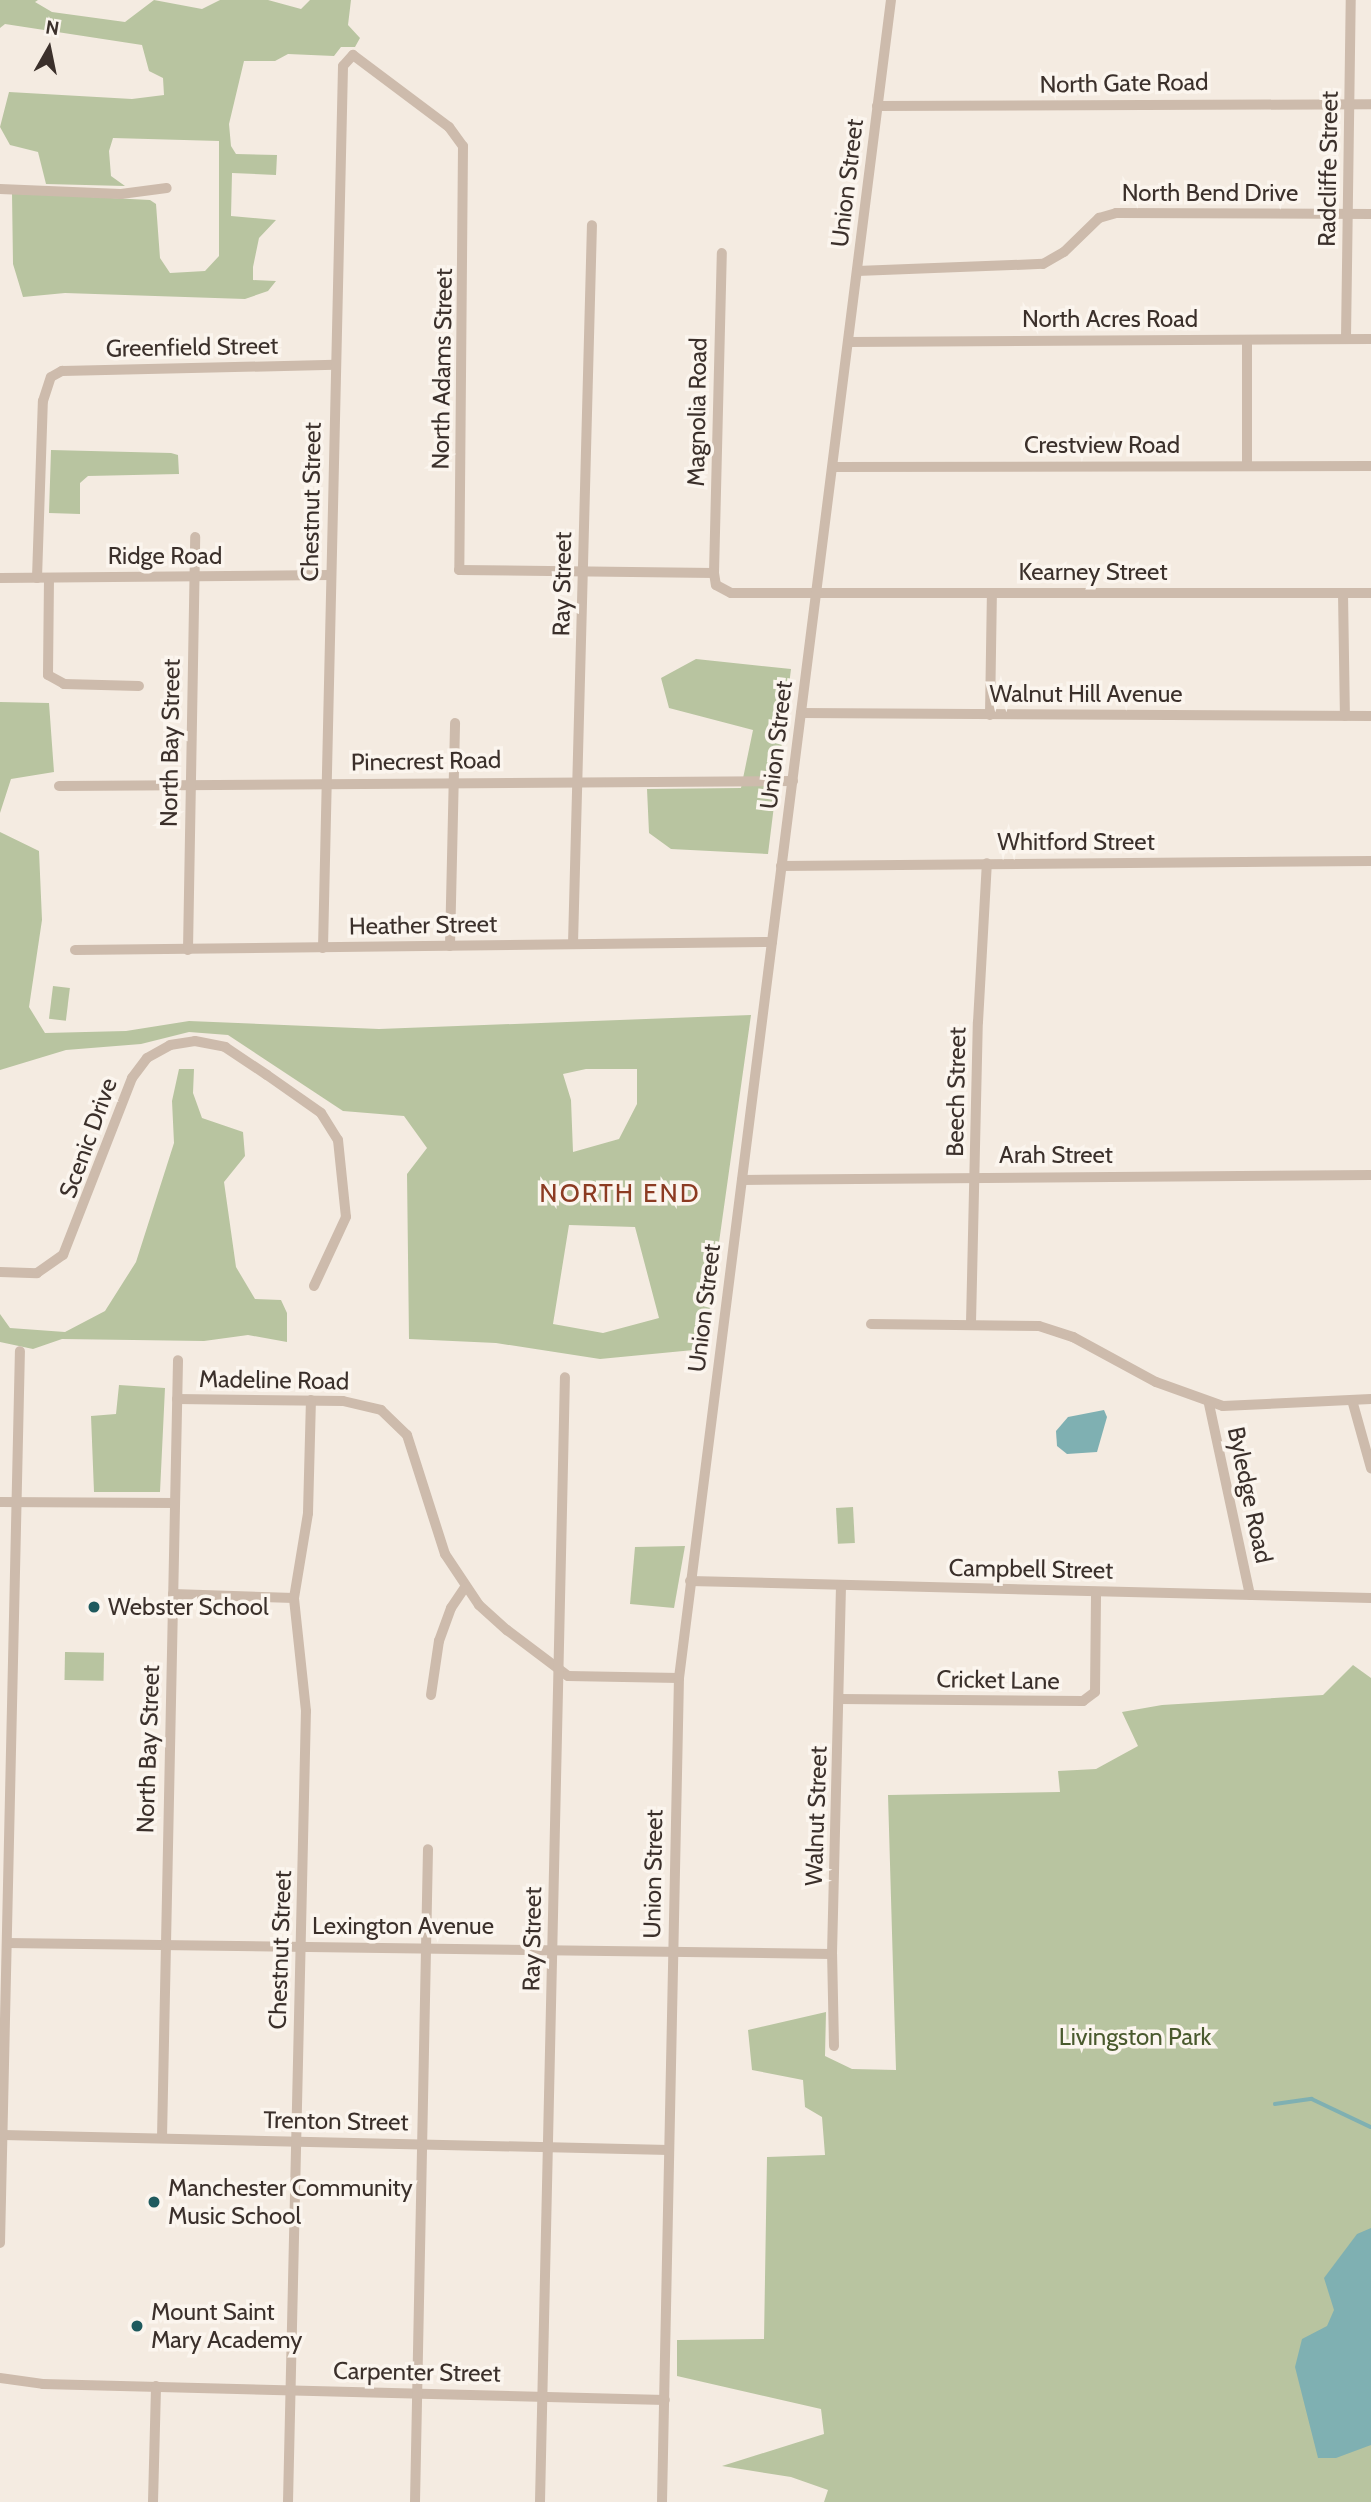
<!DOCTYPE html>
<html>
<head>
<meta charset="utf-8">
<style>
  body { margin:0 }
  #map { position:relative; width:1371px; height:2502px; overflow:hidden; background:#f4ebe1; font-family:Cabin,sans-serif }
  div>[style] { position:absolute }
  .green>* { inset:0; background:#b8c4a0; transform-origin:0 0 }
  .water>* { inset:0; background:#7fb0b2 }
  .stream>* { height:3.5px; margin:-1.75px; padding:0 1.75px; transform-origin:1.75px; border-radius:1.75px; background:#7fb0b2 }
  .minor>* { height:10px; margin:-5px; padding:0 5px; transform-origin:5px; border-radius:5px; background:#cdbbac }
  .dots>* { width:19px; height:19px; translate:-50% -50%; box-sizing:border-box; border:4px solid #fbf5ee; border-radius:50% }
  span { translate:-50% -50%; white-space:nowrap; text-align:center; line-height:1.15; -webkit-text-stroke:7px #fbf5ee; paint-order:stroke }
  .street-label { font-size:24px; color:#3b302b }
  .poi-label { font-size:24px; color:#3b302b }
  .left { translate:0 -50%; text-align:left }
  .park-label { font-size:24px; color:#4a5a2e }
  .neighbourhood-label { font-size:26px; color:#8c3b22; letter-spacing:2px }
  .north { position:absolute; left:14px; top:14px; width:70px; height:70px; -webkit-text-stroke:5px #fbf5ee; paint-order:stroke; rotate:9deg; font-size:19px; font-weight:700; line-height:28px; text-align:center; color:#3b302b }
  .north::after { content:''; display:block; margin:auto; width:24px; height:32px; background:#3b302b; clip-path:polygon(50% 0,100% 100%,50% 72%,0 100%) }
</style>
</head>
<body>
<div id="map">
  <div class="green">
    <i style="clip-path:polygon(0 0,38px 0,35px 2px,52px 12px,125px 22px,154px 0,202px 9px,220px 0,268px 0,301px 9px,310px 0,351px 0,348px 25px,360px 38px,355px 47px,341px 47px,334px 56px,288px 54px,275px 61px,244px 61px,229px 124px,231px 146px,236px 154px,277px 155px,276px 175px,232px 173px,231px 216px,276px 220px,259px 238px,253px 267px,253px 280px,276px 281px,268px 291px,245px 299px,65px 293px,23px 297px,13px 264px,12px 193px,150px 200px,156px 204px,160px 258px,170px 273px,205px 271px,219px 256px,219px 141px,113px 138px,109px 151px,111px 176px,125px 186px,46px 184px,38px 152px,10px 145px,0 127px,9px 92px,132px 99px,164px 95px,163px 78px,149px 71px,142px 45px,5px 24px,0 28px)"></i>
    <i style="clip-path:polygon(51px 450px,171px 453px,178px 455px,179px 474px,88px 476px,80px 483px,80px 514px,49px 513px)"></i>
    <i style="clip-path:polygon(696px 659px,791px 669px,768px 854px,671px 849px,649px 833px,647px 789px,741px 788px,753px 730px,669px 708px,661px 678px)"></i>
    <i style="clip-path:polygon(0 702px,49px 703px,54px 772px,11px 779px,0 813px)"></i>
    <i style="clip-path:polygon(evenodd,0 832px,39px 851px,42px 920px,29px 1007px,45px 1033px,126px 1031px,189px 1021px,379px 1029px,751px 1015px,704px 1349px,600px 1359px,496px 1343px,409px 1339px,407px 1174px,427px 1148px,404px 1116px,343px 1111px,228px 1035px,189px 1032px,141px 1044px,66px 1050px,0 1070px,0 832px,586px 1069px,637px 1069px,637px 1104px,619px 1139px,573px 1152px,571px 1100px,563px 1074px,586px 1069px,0 832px,569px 1225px,635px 1227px,659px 1318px,603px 1333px,553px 1324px,569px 1225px)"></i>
    <i style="left:53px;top:986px;width:17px;height:33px;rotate:7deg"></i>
    <i style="clip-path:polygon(179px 1069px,194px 1069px,193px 1093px,202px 1118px,243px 1132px,245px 1156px,224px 1182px,236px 1267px,255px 1299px,281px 1300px,287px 1313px,287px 1342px,248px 1335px,204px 1341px,62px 1339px,33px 1349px,0 1342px,0 1314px,10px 1328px,65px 1332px,105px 1311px,136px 1262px,174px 1143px,172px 1101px)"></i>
    <i style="clip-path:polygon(119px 1385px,165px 1388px,160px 1492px,94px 1492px,91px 1416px,116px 1414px)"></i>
    <i style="left:853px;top:1507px;width:36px;height:17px;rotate:87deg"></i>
    <i style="clip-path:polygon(685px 1546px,674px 1608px,630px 1604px,635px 1547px)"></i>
    <i style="left:65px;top:1652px;width:39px;height:28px;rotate:1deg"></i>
    <i style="clip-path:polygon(1353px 1665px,1371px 1678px,1371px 2502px,824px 2502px,828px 2490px,791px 2477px,722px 2466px,824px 2434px,821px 2409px,677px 2376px,677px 2340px,764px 2339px,767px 2157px,825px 2155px,822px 2117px,805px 2107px,803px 2080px,752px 2070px,748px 2030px,826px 2012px,825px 2056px,852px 2069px,896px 2070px,888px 1795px,1060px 1792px,1058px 1771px,1096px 1769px,1138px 1746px,1122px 1712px,1162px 1705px,1323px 1695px)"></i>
  </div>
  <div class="water">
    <i style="clip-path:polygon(1104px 1410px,1107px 1417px,1097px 1452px,1067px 1454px,1057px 1446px,1056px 1431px,1068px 1417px)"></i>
    <i style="clip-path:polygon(1371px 2228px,1371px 2445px,1336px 2458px,1318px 2458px,1295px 2367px,1302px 2339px,1327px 2326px,1334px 2310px,1324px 2278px,1357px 2234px)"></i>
  </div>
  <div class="stream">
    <i style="left:1275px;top:2104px;width:37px;rotate:-8deg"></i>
    <i style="left:1312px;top:2099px;width:65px;rotate:25.4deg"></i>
  </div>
  <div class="minor">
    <i style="left:877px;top:106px;width:494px;rotate:-0.2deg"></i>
    <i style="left:0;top:189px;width:121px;rotate:2.4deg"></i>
    <i style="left:121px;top:194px;width:46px;rotate:-7.4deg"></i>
    <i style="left:857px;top:271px;width:186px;rotate:-2.2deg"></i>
    <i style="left:1043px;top:264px;width:24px;rotate:-30deg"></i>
    <i style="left:1064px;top:252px;width:49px;rotate:-44.2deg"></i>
    <i style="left:1099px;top:218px;width:18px;rotate:-16deg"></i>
    <i style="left:1116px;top:213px;width:255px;rotate:0.2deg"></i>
    <i style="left:1346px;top:338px;width:338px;rotate:-89.2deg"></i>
    <i style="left:849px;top:342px;width:522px;rotate:-0.33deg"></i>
    <i style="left:1247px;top:465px;width:125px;rotate:-90deg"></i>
    <i style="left:833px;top:467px;width:538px;rotate:-0.11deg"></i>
    <i style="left:714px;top:573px;width:320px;rotate:-88.6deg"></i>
    <i style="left:0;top:578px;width:331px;rotate:-0.5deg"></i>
    <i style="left:37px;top:578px;width:177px;rotate:-88.1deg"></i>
    <i style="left:43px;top:401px;width:25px;rotate:-72deg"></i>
    <i style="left:51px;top:377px;width:13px;rotate:-29deg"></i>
    <i style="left:62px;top:371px;width:273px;rotate:-1.3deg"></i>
    <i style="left:49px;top:578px;width:97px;rotate:90.6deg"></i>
    <i style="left:48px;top:675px;width:18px;rotate:29deg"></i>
    <i style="left:64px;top:684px;width:75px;rotate:1.5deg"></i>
    <i style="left:1343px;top:593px;width:123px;rotate:89.1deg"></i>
    <i style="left:801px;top:713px;width:570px;rotate:0.3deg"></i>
    <i style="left:990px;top:715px;width:122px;rotate:-89.1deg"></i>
    <i style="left:59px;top:786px;width:734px;rotate:-0.39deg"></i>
    <i style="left:781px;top:866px;width:590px;rotate:-0.49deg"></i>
    <i style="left:573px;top:944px;width:719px;rotate:-88.49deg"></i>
    <i style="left:450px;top:946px;width:223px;rotate:-88.7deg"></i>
    <i style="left:323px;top:948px;width:882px;rotate:-88.7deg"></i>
    <i style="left:343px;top:66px;width:15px;rotate:-48deg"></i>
    <i style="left:353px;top:55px;width:120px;rotate:36.9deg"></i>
    <i style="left:449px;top:127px;width:24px;rotate:54deg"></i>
    <i style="left:463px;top:146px;width:424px;rotate:90.5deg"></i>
    <i style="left:459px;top:570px;width:255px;rotate:0.7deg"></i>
    <i style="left:714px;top:573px;width:12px;rotate:81deg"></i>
    <i style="left:716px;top:585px;width:17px;rotate:28deg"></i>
    <i style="left:731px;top:593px;width:640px"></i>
    <i style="left:75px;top:950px;width:697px;rotate:-0.66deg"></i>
    <i style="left:188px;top:950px;width:413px;rotate:-89deg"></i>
    <i style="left:742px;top:1180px;width:629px;rotate:-0.46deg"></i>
    <i style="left:0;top:1272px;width:37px;rotate:2deg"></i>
    <i style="left:37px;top:1273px;width:32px;rotate:-35deg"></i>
    <i style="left:63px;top:1255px;width:190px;rotate:-68.7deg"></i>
    <i style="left:132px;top:1078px;width:25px;rotate:-53deg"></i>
    <i style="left:147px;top:1058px;width:26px;rotate:-29deg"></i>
    <i style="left:170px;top:1045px;width:25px;rotate:-9deg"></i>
    <i style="left:195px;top:1041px;width:31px;rotate:11deg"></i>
    <i style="left:225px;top:1047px;width:50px;rotate:33.7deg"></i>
    <i style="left:267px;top:1075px;width:66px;rotate:35.1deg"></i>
    <i style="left:321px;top:1113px;width:32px;rotate:58deg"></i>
    <i style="left:338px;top:1140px;width:77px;rotate:84.1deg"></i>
    <i style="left:346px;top:1217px;width:76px;rotate:114.9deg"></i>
    <i style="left:971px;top:1323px;width:301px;rotate:-88.7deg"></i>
    <i style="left:978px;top:1022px;width:159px;rotate:-86.8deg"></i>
    <i style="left:871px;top:1324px;width:168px;rotate:0.7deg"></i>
    <i style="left:1039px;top:1326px;width:36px;rotate:18deg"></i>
    <i style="left:1073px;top:1337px;width:94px;rotate:28.5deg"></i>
    <i style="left:1156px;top:1382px;width:71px;rotate:19.7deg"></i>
    <i style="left:1223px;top:1406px;width:148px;rotate:-2.7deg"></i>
    <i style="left:177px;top:1399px;width:166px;rotate:0.7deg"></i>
    <i style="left:343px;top:1401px;width:39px;rotate:13deg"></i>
    <i style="left:381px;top:1410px;width:36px;rotate:44deg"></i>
    <i style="left:407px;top:1435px;width:125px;rotate:72.3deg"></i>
    <i style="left:445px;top:1554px;width:61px;rotate:56.3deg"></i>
    <i style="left:479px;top:1605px;width:38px;rotate:42deg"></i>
    <i style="left:507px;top:1630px;width:76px;rotate:37deg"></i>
    <i style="left:568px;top:1676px;width:111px;rotate:1deg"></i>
    <i style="left:1352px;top:1400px;width:71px;rotate:74.4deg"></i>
    <i style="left:1209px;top:1404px;width:195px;rotate:77.9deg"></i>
    <i style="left:0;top:1502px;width:175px;rotate:0.3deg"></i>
    <i style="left:690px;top:1581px;width:681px;rotate:1.43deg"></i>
    <i style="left:173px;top:1594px;width:121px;rotate:1.9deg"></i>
    <i style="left:431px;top:1695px;width:55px;rotate:-81.6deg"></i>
    <i style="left:439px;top:1641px;width:35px;rotate:-70deg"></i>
    <i style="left:451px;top:1608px;width:25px;rotate:-56deg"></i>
    <i style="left:840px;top:1699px;width:243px;rotate:0.5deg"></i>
    <i style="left:1083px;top:1701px;width:15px;rotate:-37deg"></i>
    <i style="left:1095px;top:1692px;width:100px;rotate:-89.4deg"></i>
    <i style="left:7px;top:1943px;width:825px;rotate:0.76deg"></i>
    <i style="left:834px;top:2046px;width:92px;rotate:-91.2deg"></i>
    <i style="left:832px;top:1954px;width:368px;rotate:-88.6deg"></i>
    <i style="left:3px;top:2135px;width:666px;rotate:1.29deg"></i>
    <i style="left:162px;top:2138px;width:778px;rotate:-88.82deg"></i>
    <i style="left:0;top:2243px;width:892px;rotate:-88.72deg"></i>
    <i style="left:0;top:2378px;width:43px;rotate:7.9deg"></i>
    <i style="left:43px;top:2384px;width:622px;rotate:1.47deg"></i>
    <i style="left:153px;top:2502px;width:116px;rotate:-88.5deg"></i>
    <i style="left:288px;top:2502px;width:791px;rotate:-88.7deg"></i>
    <i style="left:306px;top:1711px;width:114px;rotate:-96.1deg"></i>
    <i style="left:294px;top:1598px;width:86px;rotate:-80.6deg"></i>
    <i style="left:308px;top:1513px;width:113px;rotate:-88.5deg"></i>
    <i style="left:415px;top:2502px;width:653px;rotate:-88.86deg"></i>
    <i style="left:540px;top:2502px;width:1125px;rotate:-88.73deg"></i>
    <i style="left:662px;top:2502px;width:824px;rotate:-88.82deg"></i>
    <i style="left:679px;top:1678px;width:1691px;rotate:-82.8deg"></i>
  </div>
  <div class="dots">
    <i style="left:94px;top:1607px;background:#1f5a5e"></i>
    <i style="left:154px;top:2202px;background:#1f5a5e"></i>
    <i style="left:137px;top:2326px;background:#1f5a5e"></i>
  </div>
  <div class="street-label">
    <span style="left:1124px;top:83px;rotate:-1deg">North Gate Road</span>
    <span style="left:1328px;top:169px;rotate:-89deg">Radcliffe Street</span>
    <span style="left:847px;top:183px;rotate:-83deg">Union Street</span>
    <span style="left:1210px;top:193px">North Bend Drive</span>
    <span style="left:1110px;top:319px">North Acres Road</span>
    <span style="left:192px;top:347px;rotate:-1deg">Greenfield Street</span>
    <span style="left:442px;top:369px;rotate:-89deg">North Adams Street</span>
    <span style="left:697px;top:412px;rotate:-89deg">Magnolia Road</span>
    <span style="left:1102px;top:445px">Crestview Road</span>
    <span style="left:311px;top:502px;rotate:-89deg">Chestnut Street</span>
    <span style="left:165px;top:556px">Ridge Road</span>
    <span style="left:1093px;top:572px">Kearney Street</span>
    <span style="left:562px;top:584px;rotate:-89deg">Ray Street</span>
    <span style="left:1086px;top:694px">Walnut Hill Avenue</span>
    <span style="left:170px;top:743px;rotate:-89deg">North Bay Street</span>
    <span style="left:776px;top:745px;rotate:-83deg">Union Street</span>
    <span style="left:426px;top:761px;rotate:-1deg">Pinecrest Road</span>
    <span style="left:1076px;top:842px">Whitford Street</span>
    <span style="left:423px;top:925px;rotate:-1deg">Heather Street</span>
    <span style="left:956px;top:1092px;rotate:-89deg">Beech Street</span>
    <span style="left:88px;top:1138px;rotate:-70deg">Scenic Drive</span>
    <span style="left:1056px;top:1155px">Arah Street</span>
    <span style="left:704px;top:1308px;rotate:-83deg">Union Street</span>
    <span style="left:274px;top:1380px;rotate:1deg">Madeline Road</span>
    <span style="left:1250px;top:1495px;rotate:78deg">Byledge Road</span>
    <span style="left:1031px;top:1569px;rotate:1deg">Campbell Street</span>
    <span style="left:998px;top:1680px;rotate:1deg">Cricket Lane</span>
    <span style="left:148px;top:1749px;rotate:-88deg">North Bay Street</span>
    <span style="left:816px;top:1816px;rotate:-88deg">Walnut Street</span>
    <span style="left:653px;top:1874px;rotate:-89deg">Union Street</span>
    <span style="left:403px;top:1926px">Lexington Avenue</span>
    <span style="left:532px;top:1939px;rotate:-89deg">Ray Street</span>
    <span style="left:280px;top:1950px;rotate:-88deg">Chestnut Street</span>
    <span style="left:336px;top:2121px;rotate:1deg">Trenton Street</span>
    <span style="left:417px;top:2372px;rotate:1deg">Carpenter Street</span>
  </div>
  <div class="poi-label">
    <span class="left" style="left:108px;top:1607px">Webster School</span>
    <span class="left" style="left:168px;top:2202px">Manchester Community<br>Music School</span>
    <span class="left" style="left:151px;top:2326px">Mount Saint<br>Mary Academy</span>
  </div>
  <div class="park-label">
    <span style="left:1135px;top:2037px">Livingston Park</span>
  </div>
  <div class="neighbourhood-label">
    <span style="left:620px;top:1194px">NORTH END</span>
  </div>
  <div class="north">N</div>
</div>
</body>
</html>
